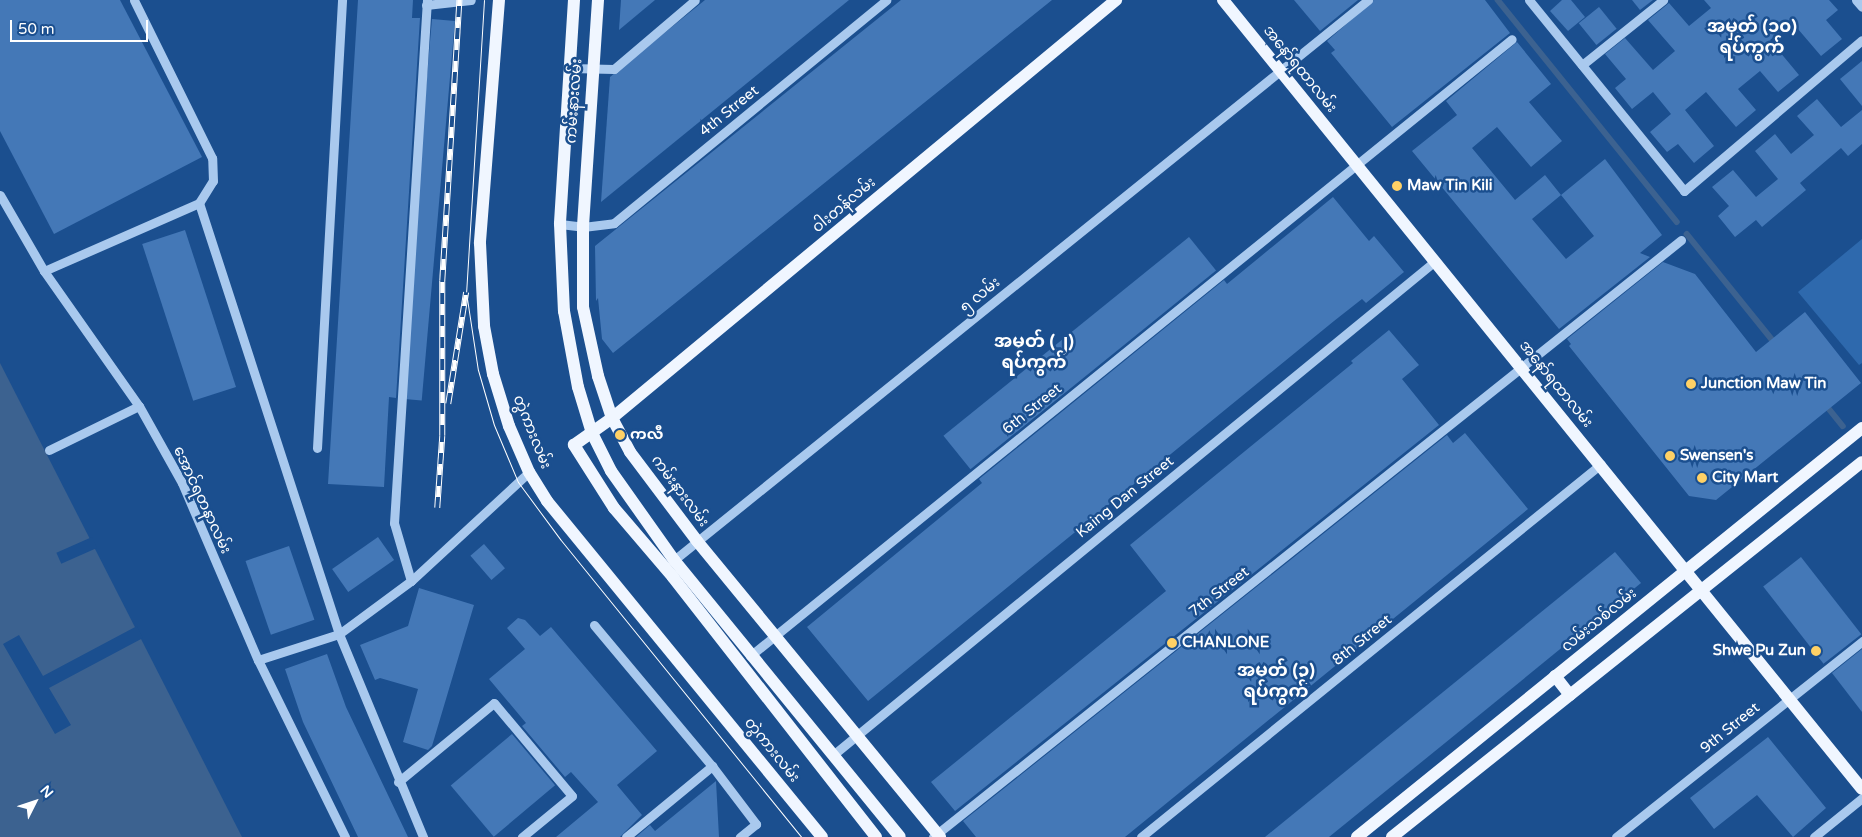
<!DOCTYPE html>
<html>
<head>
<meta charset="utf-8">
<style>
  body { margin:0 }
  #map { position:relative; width:1862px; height:837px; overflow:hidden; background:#1b4f8f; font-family:"Varela Round","Noto Sans Myanmar",sans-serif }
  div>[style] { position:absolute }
  .green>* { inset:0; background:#2e69ad }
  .water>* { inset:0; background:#3c6290 }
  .pier>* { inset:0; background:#1b4f8f; transform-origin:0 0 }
  .stream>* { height:5.5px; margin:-2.75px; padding:0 2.75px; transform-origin:2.75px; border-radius:2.75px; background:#3c6290 }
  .building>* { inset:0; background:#4478b7; transform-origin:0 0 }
  .minor>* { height:9px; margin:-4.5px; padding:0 4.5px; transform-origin:4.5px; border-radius:4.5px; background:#a9c9ee }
  .major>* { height:12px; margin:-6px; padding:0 6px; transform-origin:6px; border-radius:6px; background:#f0f6ff }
  .tram>* { height:1px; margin:-0.5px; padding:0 0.5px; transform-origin:0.5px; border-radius:0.5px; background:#fff }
  .rail>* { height:5.5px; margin-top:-2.75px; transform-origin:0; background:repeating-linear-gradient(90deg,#1b4f8f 0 11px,#fff 0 22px); box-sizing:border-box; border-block:1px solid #fff }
  .dots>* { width:14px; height:14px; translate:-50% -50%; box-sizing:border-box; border:2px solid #1b4f8f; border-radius:50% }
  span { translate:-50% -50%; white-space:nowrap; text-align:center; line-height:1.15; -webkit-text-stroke:5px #1b4f8f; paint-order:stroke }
  .street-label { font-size:15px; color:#fff }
  .poi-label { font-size:15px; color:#fff; font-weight:700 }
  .left { translate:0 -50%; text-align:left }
  .right { translate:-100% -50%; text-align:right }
  .quarter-label { font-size:18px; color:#fff; font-weight:700 }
  .north { position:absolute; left:10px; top:777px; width:50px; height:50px; -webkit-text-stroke:4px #1b4f8f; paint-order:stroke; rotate:49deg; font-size:14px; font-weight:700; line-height:20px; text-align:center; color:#fff }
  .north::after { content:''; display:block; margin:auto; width:18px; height:22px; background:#fff; clip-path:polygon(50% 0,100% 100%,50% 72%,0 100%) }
  .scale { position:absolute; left:10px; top:20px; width:138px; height:22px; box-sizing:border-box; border:2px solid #fff; border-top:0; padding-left:6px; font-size:15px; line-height:18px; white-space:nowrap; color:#fff; -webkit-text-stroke:4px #1b4f8f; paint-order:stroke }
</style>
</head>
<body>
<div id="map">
  <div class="green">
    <i style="clip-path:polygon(1862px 239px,1862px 363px,1859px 365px,1798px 292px)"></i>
  </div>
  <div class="water">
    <i style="clip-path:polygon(0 363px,141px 639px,242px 837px,0 837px)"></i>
  </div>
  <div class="pier">
    <i style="left:92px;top:537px;width:12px;height:39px;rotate:66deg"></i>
    <i style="clip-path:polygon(137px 626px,143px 638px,49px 688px,71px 725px,55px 734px,3px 644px,19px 635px,43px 676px)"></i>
  </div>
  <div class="stream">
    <i style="left:1498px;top:0;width:285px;rotate:51.1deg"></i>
    <i style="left:1687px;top:234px;width:140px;rotate:51.1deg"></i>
    <i style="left:1826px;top:405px;width:27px;rotate:51deg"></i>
  </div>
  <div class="building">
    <i style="clip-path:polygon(0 0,120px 0,202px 157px,54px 234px,0 131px)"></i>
    <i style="clip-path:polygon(358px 0,413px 0,412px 18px,420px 18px,396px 398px,389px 397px,384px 487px,328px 484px)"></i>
    <i style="clip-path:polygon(621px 0,655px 0,619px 30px)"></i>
    <i style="clip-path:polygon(705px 0,849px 0,601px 202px,610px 77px)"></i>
    <i style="clip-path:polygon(901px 0,1052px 0,613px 353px,602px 339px,598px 298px,596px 301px,595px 246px)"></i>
    <i style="clip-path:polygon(1294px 0,1358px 0,1320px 31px)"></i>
    <i style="clip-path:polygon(1374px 0,1485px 0,1510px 33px,1392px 127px,1331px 53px,1335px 50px,1327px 41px)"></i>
    <i style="clip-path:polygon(1562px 0,1571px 0,1585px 17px,1568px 31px,1550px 11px)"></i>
    <i style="clip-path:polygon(1632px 0,1653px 0,1640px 10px)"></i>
    <i style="clip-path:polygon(1704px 0,1829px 0,1838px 10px,1826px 20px,1842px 39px,1821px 56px,1792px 22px,1770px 40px,1799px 75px,1778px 92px,1760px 71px,1738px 89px,1756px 110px,1736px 127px,1706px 92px,1685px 110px,1714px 146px,1694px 163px,1678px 144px,1667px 152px,1650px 132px,1671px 114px,1653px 92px,1632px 109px,1615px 88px,1626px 79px,1605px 54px,1625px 38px,1653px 70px,1675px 51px,1648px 20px,1669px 3px,1689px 26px,1711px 8px)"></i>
    <i style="left:1599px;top:7px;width:28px;height:26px;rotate:51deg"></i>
    <i style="left:432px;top:19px;width:23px;height:381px;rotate:5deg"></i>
    <i style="clip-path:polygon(1517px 42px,1551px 84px,1529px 102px,1562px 141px,1531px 167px,1497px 127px,1472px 148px,1515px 200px,1545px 175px,1561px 195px,1532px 219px,1566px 259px,1594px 236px,1561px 195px,1605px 159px,1662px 235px,1640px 253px,1650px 257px,1559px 329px,1412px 151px,1457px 115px,1446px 101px)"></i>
    <i style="clip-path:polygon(1862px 61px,1862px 106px,1840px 79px)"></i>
    <i style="clip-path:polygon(1817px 99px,1841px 127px,1862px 110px,1862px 144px,1848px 156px,1841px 148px,1800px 183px,1806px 190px,1762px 227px,1756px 220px,1735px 237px,1718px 216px,1729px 206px,1712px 187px,1733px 170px,1756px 197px,1778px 179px,1755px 151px,1775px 134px,1791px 154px,1814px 135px,1797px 116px)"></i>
    <i style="clip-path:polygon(1333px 197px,1369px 241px,1374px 236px,1404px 272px,1366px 303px,1362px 299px,1334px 321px,868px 701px,807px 627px,982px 483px,979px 479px,1224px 280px,1227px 284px)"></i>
    <i style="left:185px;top:230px;width:165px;height:45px;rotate:72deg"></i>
    <i style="left:1189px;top:237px;width:43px;height:316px;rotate:51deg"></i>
    <i style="clip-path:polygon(1663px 262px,1695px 274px,1756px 352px,1805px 312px,1861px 383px,1716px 500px,1689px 496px,1569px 346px,1571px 344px,1567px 339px)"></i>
    <i style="clip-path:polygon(1389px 330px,1419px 365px,1402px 379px,1439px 425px,955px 811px,931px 782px,1166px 591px,1130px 545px,1353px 363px,1351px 361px)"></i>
    <i style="clip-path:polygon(1465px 433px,1528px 509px,1125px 837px,976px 837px,963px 821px,1447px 435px,1453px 443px)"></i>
    <i style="left:378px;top:537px;width:28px;height:56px;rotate:55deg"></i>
    <i style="left:484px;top:544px;width:32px;height:18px;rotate:49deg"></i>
    <i style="left:289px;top:546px;width:78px;height:46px;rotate:71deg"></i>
    <i style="clip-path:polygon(1615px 552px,1641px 583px,1445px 743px,1329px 837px,1265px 837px)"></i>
    <i style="left:1801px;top:557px;width:98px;height:48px;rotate:52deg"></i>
    <i style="clip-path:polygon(419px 588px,474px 605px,432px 746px,428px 750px,403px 742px,418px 689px,380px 678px,375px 680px,360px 645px,408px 626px)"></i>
    <i style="clip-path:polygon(518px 618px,525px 620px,540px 636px,551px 627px,657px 751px,617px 785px,642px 815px,620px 837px,556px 837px,598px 802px,571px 772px,565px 777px,522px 726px,526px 723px,489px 679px,525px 649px,507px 628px)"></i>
    <i style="clip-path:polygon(1862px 649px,1862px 712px,1832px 673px)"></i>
    <i style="clip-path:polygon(327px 654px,346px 707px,408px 837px,358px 837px,303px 722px,285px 669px)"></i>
    <i style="left:512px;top:734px;width:67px;height:80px;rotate:50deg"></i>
    <i style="clip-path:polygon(1768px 737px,1826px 808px,1793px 837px,1757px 795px,1714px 829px,1690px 798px)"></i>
    <i style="clip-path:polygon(716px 781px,719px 837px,636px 837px,650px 825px,655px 831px)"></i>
  </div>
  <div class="minor">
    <i style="left:1529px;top:0;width:246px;rotate:50.9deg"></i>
    <i style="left:1684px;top:191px;width:233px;rotate:-40.3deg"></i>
    <i style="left:1856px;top:0;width:9px;rotate:49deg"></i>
    <i style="left:426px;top:5px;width:45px;rotate:-6.3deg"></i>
    <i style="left:1582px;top:65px;width:104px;rotate:-38.7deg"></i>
    <i style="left:570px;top:68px;width:44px;rotate:1.3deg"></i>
    <i style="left:614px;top:69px;width:106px;rotate:-40.4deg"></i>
    <i style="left:0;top:195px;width:88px;rotate:59.9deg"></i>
    <i style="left:44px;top:271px;width:165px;rotate:54.9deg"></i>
    <i style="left:139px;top:406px;width:88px;rotate:60.8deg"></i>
    <i style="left:182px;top:483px;width:193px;rotate:66.8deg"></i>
    <i style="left:258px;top:660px;width:197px;rotate:63.8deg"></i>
    <i style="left:199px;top:203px;width:453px;rotate:72deg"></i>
    <i style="left:339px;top:634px;width:220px;rotate:67.5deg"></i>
    <i style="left:560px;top:224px;width:23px;rotate:7deg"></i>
    <i style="left:583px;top:227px;width:31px;rotate:-7deg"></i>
    <i style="left:614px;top:223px;width:352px;rotate:-39.3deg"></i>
    <i style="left:44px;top:271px;width:169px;rotate:-23.7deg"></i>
    <i style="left:199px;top:203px;width:26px;rotate:-58deg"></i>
    <i style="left:213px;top:181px;width:23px;rotate:-92deg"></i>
    <i style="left:212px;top:158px;width:176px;rotate:-116.3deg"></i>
    <i style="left:317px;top:448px;width:449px;rotate:-86.8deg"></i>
    <i style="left:49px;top:450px;width:100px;rotate:-26.1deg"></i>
    <i style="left:674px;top:560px;width:892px;rotate:-38.9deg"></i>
    <i style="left:411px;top:581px;width:60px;rotate:-106.3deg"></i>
    <i style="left:394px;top:523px;width:524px;rotate:-86.39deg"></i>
    <i style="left:594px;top:625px;width:184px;rotate:50.1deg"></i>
    <i style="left:712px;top:766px;width:73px;rotate:52.8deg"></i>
    <i style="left:756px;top:824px;width:21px;rotate:141deg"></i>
    <i style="left:750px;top:656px;width:980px;rotate:-39deg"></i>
    <i style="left:258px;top:660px;width:85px;rotate:-17.8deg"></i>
    <i style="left:339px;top:634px;width:89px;rotate:-36.4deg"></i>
    <i style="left:411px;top:581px;width:161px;rotate:-42.7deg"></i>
    <i style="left:833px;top:755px;width:779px;rotate:-39.37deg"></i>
    <i style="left:398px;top:782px;width:124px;rotate:-39.5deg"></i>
    <i style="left:494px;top:703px;width:121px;rotate:50deg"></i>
    <i style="left:572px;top:796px;width:65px;rotate:140.6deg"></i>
    <i style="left:626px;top:837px;width:112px;rotate:-39.5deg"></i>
    <i style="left:933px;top:837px;width:957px;rotate:-38.59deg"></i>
    <i style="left:1141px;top:837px;width:592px;rotate:-39.04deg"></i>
    <i style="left:1616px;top:837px;width:315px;rotate:-38.5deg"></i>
    <i style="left:1814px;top:837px;width:62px;rotate:-39.1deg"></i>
  </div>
  <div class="major">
    <i style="left:499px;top:0;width:244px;rotate:94.5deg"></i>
    <i style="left:480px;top:243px;width:83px;rotate:87.2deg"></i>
    <i style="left:484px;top:326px;width:49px;rotate:79.4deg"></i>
    <i style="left:493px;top:374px;width:54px;rotate:72.9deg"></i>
    <i style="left:509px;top:426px;width:50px;rotate:66.5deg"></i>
    <i style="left:529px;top:472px;width:34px;rotate:58deg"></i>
    <i style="left:547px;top:501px;width:434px;rotate:50.7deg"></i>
    <i style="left:574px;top:0;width:224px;rotate:93.6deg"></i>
    <i style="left:560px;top:224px;width:87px;rotate:87.4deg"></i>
    <i style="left:564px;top:311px;width:77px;rotate:79.6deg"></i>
    <i style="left:578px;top:387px;width:48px;rotate:73.1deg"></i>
    <i style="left:592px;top:433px;width:42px;rotate:63.4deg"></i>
    <i style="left:611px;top:471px;width:109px;rotate:54.7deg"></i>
    <i style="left:674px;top:560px;width:357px;rotate:50.8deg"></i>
    <i style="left:598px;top:0;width:227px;rotate:93.8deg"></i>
    <i style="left:583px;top:227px;width:80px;rotate:90deg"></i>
    <i style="left:583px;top:307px;width:71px;rotate:77.7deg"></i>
    <i style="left:598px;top:376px;width:44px;rotate:71.6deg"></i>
    <i style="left:612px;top:418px;width:38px;rotate:62deg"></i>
    <i style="left:630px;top:452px;width:111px;rotate:53deg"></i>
    <i style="left:697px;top:541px;width:383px;rotate:50.6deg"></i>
    <i style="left:1223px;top:0;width:1015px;rotate:51deg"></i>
    <i style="left:1555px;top:676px;width:24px;rotate:52deg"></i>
    <i style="left:876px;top:837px;width:330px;rotate:-128deg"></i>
    <i style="left:673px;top:577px;width:91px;rotate:-130.5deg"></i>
    <i style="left:614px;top:508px;width:75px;rotate:-122.4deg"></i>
    <i style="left:574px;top:445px;width:47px;rotate:-35.4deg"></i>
    <i style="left:612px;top:418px;width:655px;rotate:-39.67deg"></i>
    <i style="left:1357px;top:837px;width:650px;rotate:-39deg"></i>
    <i style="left:1392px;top:837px;width:601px;rotate:-38.59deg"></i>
  </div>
  <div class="tram">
    <i style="left:484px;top:0;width:293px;rotate:93.5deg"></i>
    <i style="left:466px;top:292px;width:79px;rotate:81.3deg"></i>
    <i style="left:478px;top:370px;width:57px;rotate:73.8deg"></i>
    <i style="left:494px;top:425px;width:62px;rotate:67.2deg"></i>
    <i style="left:518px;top:482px;width:71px;rotate:53.6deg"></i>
    <i style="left:560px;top:539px;width:383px;rotate:51deg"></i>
  </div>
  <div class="rail">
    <i style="left:448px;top:404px;width:113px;rotate:-80.9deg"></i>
    <i style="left:437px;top:508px;width:72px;rotate:-86deg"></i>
    <i style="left:442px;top:436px;width:155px;rotate:-90deg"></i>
    <i style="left:442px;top:281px;width:282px;rotate:-86.5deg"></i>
  </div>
  <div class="dots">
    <i style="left:1397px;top:186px;background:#ffd166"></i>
    <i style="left:1691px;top:384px;background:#ffd166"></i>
    <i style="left:620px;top:435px;background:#ffd166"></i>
    <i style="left:1670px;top:456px;background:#ffd166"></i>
    <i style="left:1702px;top:478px;background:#ffd166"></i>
    <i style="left:1172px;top:643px;background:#ffd166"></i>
    <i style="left:1816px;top:651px;background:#ffd166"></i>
  </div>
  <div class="street-label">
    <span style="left:1300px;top:69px;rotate:51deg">အနော်ရထာလမ်း</span>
    <span style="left:574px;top:101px;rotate:-86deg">ကမ်းနားလမ်း</span>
    <span style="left:729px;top:111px;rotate:-39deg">4th Street</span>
    <span style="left:844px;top:205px;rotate:-40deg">ဝါးတန်လမ်း</span>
    <span style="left:980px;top:295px;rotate:-39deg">၅ လမ်း</span>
    <span style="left:1556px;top:384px;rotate:51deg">အနော်ရထာလမ်း</span>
    <span style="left:1032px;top:409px;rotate:-39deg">6th Street</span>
    <span style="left:532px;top:432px;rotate:68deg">တွဲကားလမ်း</span>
    <span style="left:680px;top:491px;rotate:53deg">ကမ်းနားလမ်း</span>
    <span style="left:1125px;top:497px;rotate:-39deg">Kaing Dan Street</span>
    <span style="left:202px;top:500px;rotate:65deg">အောင်ရတနာလမ်း</span>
    <span style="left:1219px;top:592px;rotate:-38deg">7th Street</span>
    <span style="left:1599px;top:620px;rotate:-39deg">လမ်းသစ်လမ်း</span>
    <span style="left:1362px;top:640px;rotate:-39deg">8th Street</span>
    <span style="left:1730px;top:728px;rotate:-39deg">9th Street</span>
    <span style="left:772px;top:750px;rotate:51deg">တွဲကားလမ်း</span>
  </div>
  <div class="poi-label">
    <span class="left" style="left:1407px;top:186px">Maw Tin Kili</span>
    <span class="left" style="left:1701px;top:384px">Junction Maw Tin</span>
    <span class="left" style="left:630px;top:435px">ကလီ</span>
    <span class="left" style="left:1680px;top:456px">Swensen's</span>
    <span class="left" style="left:1712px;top:478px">City Mart</span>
    <span class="left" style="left:1182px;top:643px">CHANLONE</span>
    <span class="right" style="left:1806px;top:651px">Shwe Pu Zun</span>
  </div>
  <div class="quarter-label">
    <span style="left:1752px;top:37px">အမှတ် (၁၀)<br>ရပ်ကွက်</span>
    <span style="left:1034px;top:352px">အမှတ် (၂)<br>ရပ်ကွက်</span>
    <span style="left:1276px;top:681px">အမှတ် (၃)<br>ရပ်ကွက်</span>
  </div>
  <div class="north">N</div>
  <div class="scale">50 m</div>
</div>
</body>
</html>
